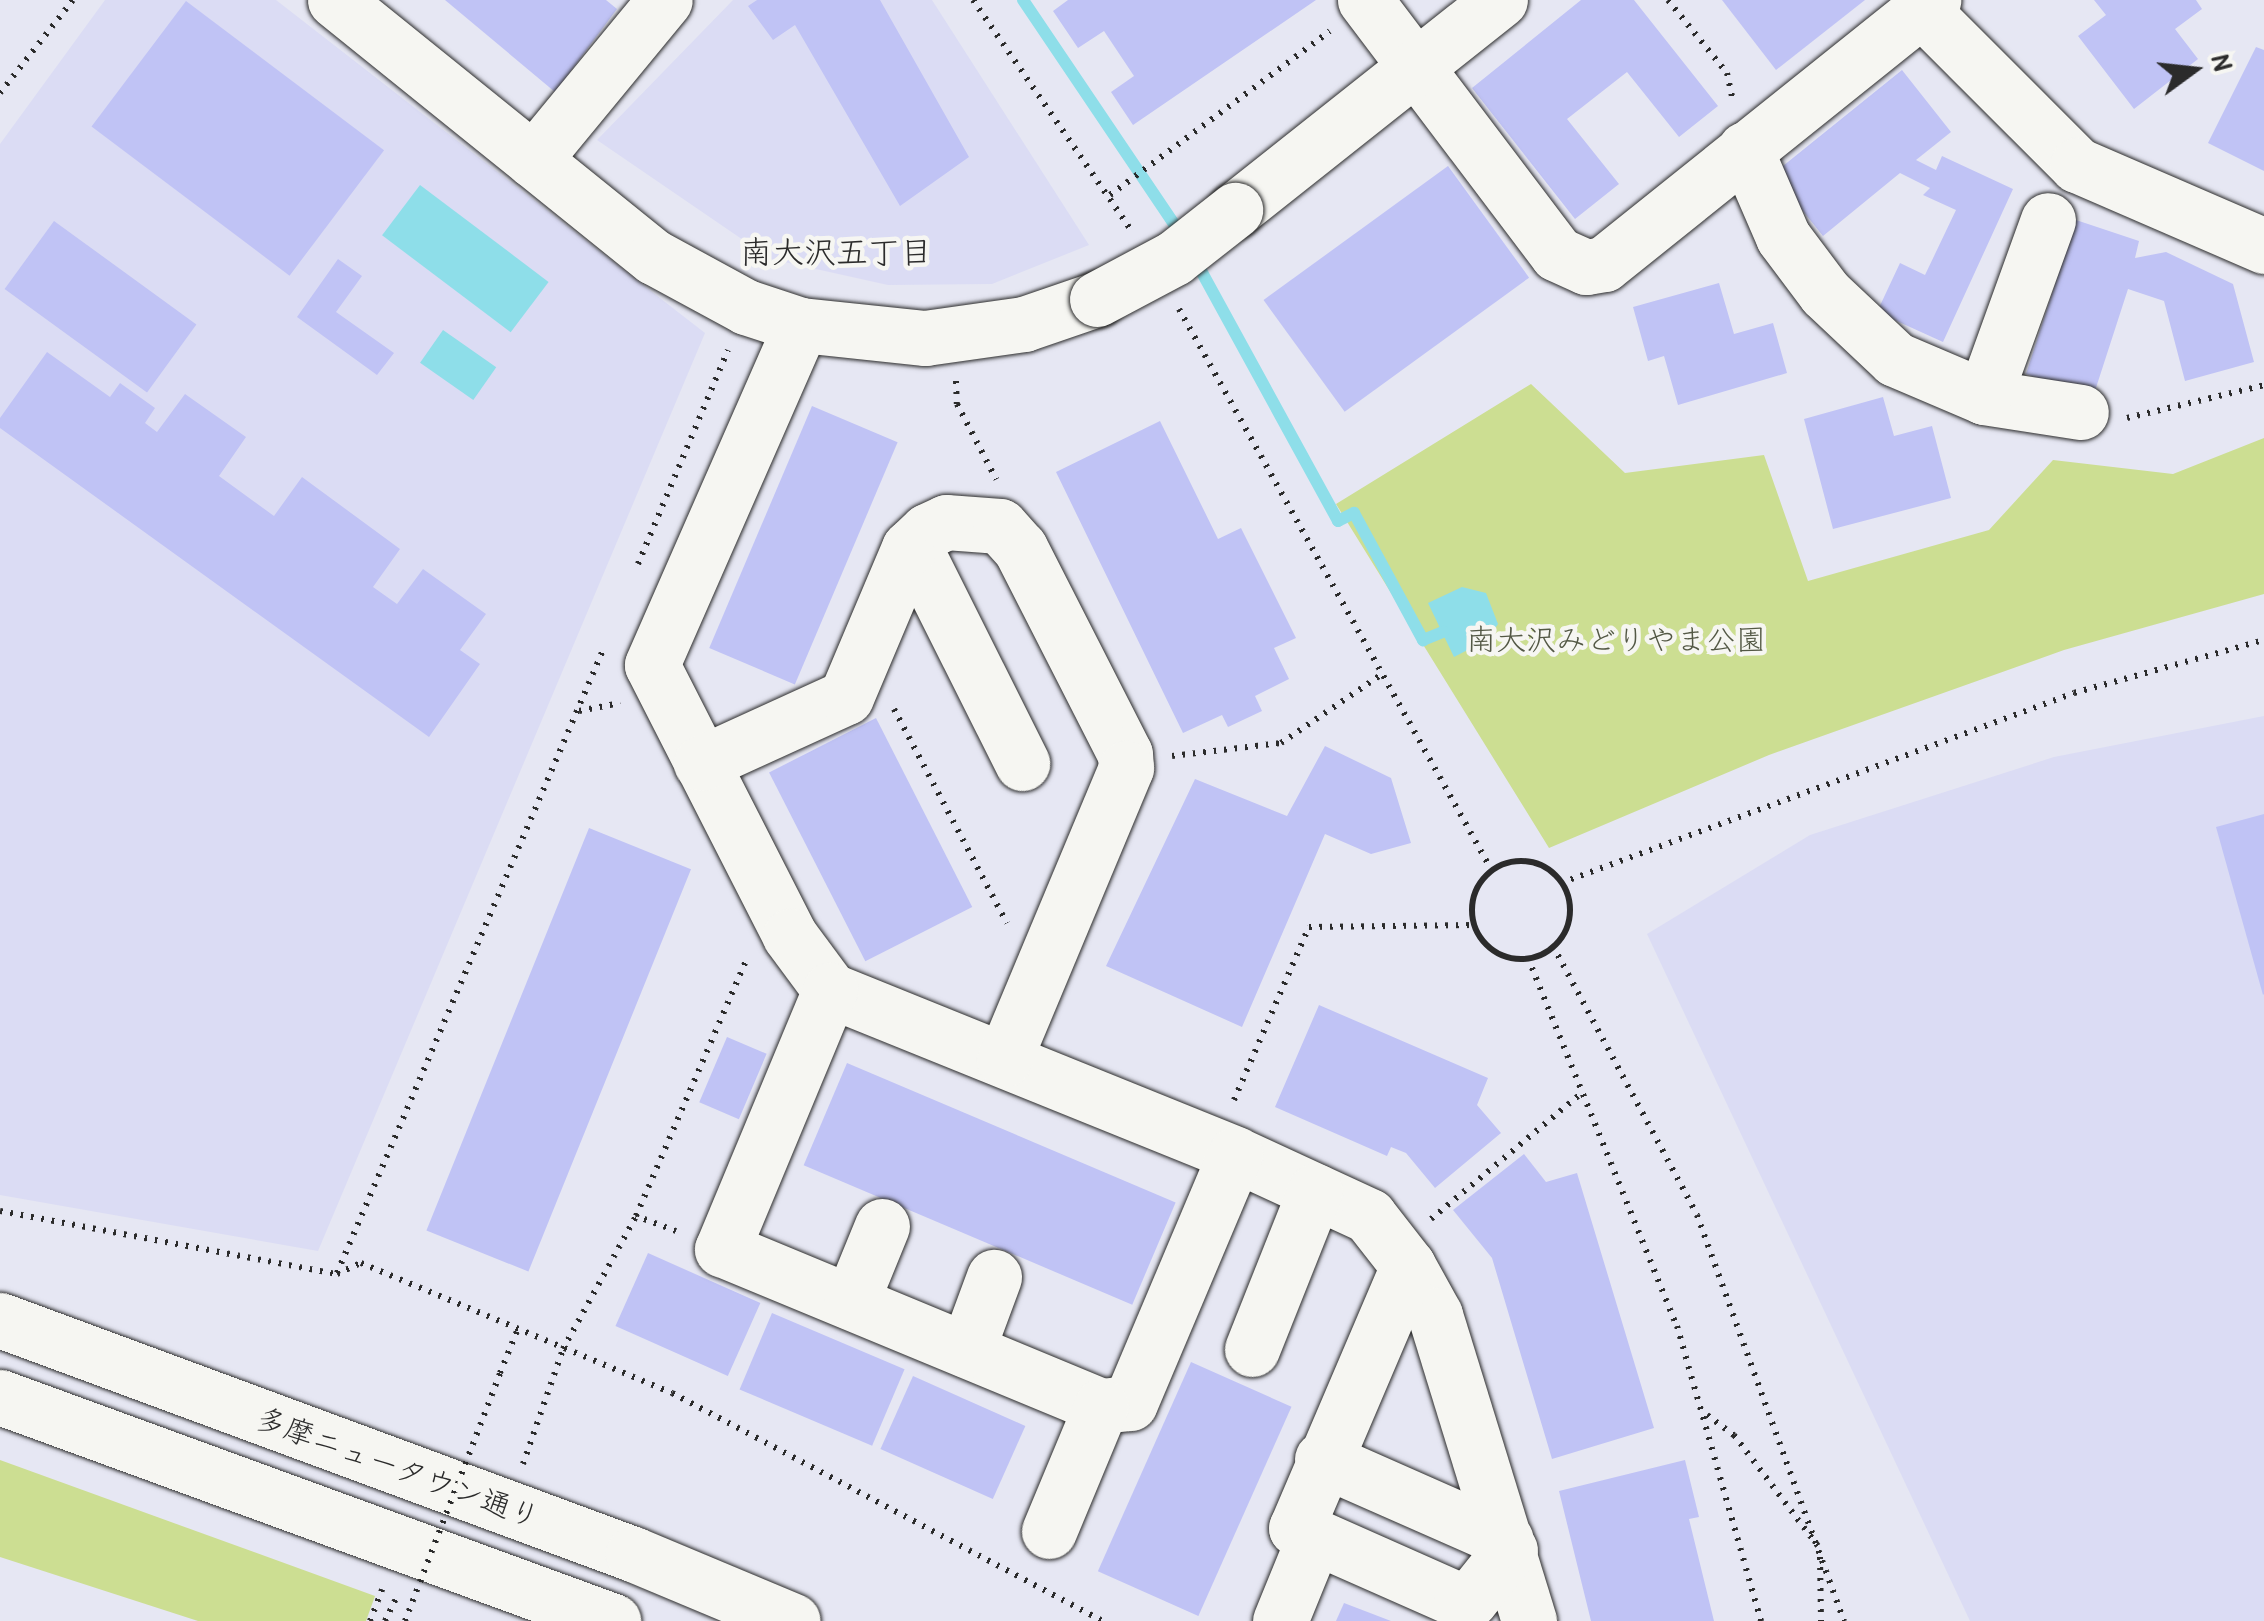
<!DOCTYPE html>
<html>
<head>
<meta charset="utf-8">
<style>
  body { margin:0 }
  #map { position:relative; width:2264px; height:1621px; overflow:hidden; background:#e6e7f3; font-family:"Patrick Hand","Klee One",sans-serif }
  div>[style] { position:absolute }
  .built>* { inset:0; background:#dbdcf4 }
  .green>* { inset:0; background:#ccde92 }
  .water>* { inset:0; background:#8edee9; transform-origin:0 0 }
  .stream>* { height:12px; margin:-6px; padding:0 6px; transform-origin:6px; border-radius:6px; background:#8edee9 }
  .building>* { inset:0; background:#c0c3f5; transform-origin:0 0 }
  .path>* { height:6px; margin-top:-3px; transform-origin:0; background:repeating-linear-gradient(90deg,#2b2b2b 0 2.5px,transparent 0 10.5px) }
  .path>.ring { margin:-3px; padding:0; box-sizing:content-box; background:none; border:6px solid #2b2b2b; border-radius:50% }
  .roads { filter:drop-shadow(0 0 2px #2b2b2b) drop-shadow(0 0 2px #2b2b2b) }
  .minor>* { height:55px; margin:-27.5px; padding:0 27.5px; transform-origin:27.5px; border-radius:27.5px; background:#f6f6f2 }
  .major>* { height:55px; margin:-27.5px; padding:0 27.5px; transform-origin:27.5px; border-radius:27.5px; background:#f6f6f2 }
  .path-bridge>* { height:6px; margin-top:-3px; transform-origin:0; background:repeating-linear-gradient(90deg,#2b2b2b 0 2.5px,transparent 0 10.5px) }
  .bridges { filter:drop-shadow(0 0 2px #2b2b2b) drop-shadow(0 0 2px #2b2b2b) }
  .minor-bridge>* { height:55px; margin:-27.5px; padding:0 27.5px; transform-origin:27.5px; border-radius:27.5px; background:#f6f6f2 }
  span { translate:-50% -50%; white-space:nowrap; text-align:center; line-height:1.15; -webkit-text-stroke:9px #f6f6f2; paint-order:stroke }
  .park-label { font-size:30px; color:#535845 }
  .street-label { font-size:30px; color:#2b2b2b }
  .neighbourhood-label { font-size:32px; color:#2b2b2b }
  .north { position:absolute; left:2144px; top:20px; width:100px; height:100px; -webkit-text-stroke:8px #f6f6f2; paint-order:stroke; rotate:75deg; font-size:28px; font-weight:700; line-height:40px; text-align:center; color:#2b2b2b }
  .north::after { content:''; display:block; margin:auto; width:35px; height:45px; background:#2b2b2b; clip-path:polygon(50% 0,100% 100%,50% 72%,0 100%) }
</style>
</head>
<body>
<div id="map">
  <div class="built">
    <i style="clip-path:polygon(105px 0,276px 0,705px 333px,318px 1251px,0 1195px,0 144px)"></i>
    <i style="clip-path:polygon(733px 0,932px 0,1089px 245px,992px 284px,888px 285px,771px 259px,597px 140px)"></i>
    <i style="clip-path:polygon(2264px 716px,2264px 1621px,1970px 1621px,1647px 934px,1810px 835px,2054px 757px)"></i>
  </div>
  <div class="green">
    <i style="clip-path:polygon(1531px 384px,1625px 473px,1764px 455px,1808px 581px,1989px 530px,2053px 460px,2173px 474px,2264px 438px,2264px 594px,2064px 650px,1769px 755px,1549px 848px,1336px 504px)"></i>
    <i style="clip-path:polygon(0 1460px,375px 1596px,366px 1621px,198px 1621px,0 1557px)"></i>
  </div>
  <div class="water">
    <i style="left:420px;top:185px;width:161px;height:63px;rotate:37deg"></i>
    <i style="left:443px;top:330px;width:65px;height:40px;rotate:35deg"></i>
    <i style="clip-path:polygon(1462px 587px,1486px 593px,1498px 624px,1487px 640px,1454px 657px,1428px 603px)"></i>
  </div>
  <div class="stream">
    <i style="left:1023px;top:0;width:282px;rotate:56deg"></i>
    <i style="left:1193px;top:256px;width:302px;rotate:61.3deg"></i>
    <i style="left:1338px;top:521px;width:18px;rotate:-27deg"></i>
    <i style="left:1354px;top:513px;width:145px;rotate:61.5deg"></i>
    <i style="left:1423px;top:640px;width:22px;rotate:-22deg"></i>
  </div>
  <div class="building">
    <i style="clip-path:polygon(445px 0,606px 0,617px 9px,555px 92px)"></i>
    <i style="clip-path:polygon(757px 0,880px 0,969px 157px,900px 206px,795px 25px,773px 40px,748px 6px)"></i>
    <i style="clip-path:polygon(1068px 0,1316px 0,1133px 125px,1111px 92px,1134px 76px,1104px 31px,1078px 48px,1053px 11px)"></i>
    <i style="clip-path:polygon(1581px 0,1634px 0,1718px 106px,1679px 137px,1627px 72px,1567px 119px,1619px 184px,1575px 219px,1472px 88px)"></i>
    <i style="clip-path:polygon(1722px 0,1865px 0,1776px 70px)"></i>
    <i style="clip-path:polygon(2094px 0,2196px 0,2202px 9px,2175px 29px,2198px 59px,2134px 109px,2078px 36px,2106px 15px)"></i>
    <i style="left:186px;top:1px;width:248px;height:157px;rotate:37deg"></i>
    <i style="clip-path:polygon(2256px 47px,2264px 50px,2264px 171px,2208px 143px)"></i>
    <i style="clip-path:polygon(1902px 70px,1951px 132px,1916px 160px,1936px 170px,1942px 156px,2013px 189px,1943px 342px,1877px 312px,1900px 263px,1925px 275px,1956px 210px,1923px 195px,1930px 188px,1900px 173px,1823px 236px,1773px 174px)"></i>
    <i style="left:1448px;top:166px;width:138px;height:228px;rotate:54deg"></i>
    <i style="clip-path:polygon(2076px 220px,2139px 241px,2135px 258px,2166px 252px,2233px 284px,2254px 362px,2185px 381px,2164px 301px,2128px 289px,2093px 397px,2026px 374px)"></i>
    <i style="left:54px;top:221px;width:176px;height:84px;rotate:36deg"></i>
    <i style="clip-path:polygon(338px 259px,362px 276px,336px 312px,394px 353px,377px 375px,297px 317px)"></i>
    <i style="clip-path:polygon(1719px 283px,1734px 334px,1773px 323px,1787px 373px,1678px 405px,1664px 356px,1648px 361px,1633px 307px)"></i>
    <i style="clip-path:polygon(47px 352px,110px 397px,120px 383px,155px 408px,145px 423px,157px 432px,185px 394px,246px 437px,219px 476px,274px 516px,302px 477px,400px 549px,373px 587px,397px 604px,423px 569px,486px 614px,460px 650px,480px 664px,429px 737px,0 428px,0 418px)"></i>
    <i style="clip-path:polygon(1883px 397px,1894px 436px,1932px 426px,1951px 498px,1833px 529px,1804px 419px)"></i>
    <i style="left:812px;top:406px;width:93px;height:263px;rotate:23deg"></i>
    <i style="clip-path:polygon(1160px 421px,1218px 539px,1241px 528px,1296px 638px,1274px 648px,1289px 679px,1255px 696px,1262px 711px,1228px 727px,1222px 715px,1183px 733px,1056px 472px)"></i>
    <i style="left:876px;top:718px;width:212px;height:120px;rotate:63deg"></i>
    <i style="clip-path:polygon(1325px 746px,1391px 778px,1411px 843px,1371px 854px,1325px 834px,1242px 1027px,1106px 966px,1195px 779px,1287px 816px)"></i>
    <i style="clip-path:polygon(2264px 814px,2264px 994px,2263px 995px,2216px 827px)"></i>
    <i style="left:589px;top:828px;width:110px;height:434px;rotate:22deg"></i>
    <i style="clip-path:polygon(1319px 1005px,1488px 1078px,1477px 1105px,1501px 1133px,1435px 1188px,1406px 1153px,1391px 1147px,1387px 1156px,1275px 1107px)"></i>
    <i style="left:727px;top:1037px;width:43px;height:71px;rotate:23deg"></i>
    <i style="left:847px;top:1063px;width:357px;height:111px;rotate:23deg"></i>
    <i style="clip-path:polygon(1524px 1154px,1546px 1182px,1577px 1173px,1654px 1428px,1552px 1459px,1492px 1258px,1453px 1210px)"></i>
    <i style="left:648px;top:1253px;width:123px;height:80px;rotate:24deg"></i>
    <i style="left:772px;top:1313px;width:144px;height:83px;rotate:23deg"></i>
    <i style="left:1191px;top:1362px;width:110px;height:229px;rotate:24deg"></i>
    <i style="left:913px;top:1376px;width:123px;height:80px;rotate:24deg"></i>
    <i style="clip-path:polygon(1685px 1460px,1699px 1517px,1689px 1519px,1714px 1621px,1591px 1621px,1559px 1491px)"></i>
    <i style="clip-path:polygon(1344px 1603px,1391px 1621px,1336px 1621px)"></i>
  </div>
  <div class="path">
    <i style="left:973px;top:0;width:279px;rotate:55.5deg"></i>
    <i style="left:1668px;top:0;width:94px;rotate:51.1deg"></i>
    <i style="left:1727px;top:73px;width:25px;rotate:78deg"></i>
    <i style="left:0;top:93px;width:118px;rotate:-51.9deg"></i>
    <i style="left:1110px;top:195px;width:274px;rotate:-36.7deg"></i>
    <i style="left:1179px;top:309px;width:643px;rotate:60.88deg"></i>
    <i style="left:956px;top:381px;width:23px;rotate:88deg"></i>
    <i style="left:957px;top:404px;width:85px;rotate:62.5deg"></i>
    <i style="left:2127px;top:418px;width:141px;rotate:-13.5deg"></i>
    <i style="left:638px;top:564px;width:232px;rotate:-67.2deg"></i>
    <i style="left:894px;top:709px;width:242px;rotate:62.2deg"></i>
    <i style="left:579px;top:711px;width:42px;rotate:-11deg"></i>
    <i style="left:1172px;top:756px;width:110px;rotate:-6.8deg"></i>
    <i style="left:1281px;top:743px;width:122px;rotate:-34.3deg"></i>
    <i class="ring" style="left:1472px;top:861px;width:92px;height:92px"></i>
    <i style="left:1561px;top:883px;width:547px;rotate:-20.32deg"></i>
    <i style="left:2074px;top:693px;width:197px;rotate:-15.6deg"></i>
    <i style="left:1553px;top:946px;width:305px;rotate:61.8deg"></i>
    <i style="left:1697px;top:1215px;width:432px;rotate:70.1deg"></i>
    <i style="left:1528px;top:958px;width:397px;rotate:68deg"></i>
    <i style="left:1677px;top:1326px;width:307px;rotate:74.1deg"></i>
    <i style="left:1234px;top:1100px;width:189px;rotate:-66.6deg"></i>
    <i style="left:1309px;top:927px;width:165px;rotate:-0.7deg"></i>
    <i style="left:0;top:1211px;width:343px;rotate:10.6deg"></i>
    <i style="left:337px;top:1274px;width:26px;rotate:-25deg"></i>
    <i style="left:361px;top:1263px;width:337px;rotate:22.7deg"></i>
    <i style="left:672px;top:1393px;width:487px;rotate:27.9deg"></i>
    <i style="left:1431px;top:1219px;width:198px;rotate:-39.9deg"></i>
    <i style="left:676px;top:1231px;width:43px;rotate:-159.4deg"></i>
    <i style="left:636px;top:1216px;width:283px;rotate:-66.7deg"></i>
    <i style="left:337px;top:1273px;width:677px;rotate:-66.88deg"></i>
    <i style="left:500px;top:1373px;width:45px;rotate:-68deg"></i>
    <i style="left:1707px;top:1415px;width:34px;rotate:37deg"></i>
    <i style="left:1734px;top:1435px;width:139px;rotate:52.9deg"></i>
    <i style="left:523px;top:1464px;width:122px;rotate:-70.8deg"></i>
    <i style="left:563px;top:1349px;width:152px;rotate:-61.2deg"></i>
    <i style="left:1820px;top:1557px;width:64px;rotate:89.1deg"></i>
    <i style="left:370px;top:1621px;width:34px;rotate:-69deg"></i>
    <i style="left:385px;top:1621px;width:30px;rotate:-64deg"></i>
  </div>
  <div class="roads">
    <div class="minor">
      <i style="left:335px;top:0;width:410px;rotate:38.9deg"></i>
      <i style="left:654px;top:257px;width:105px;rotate:28.5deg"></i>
      <i style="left:746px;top:307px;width:58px;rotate:18.1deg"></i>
      <i style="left:801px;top:325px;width:125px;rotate:6deg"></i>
      <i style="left:925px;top:338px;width:100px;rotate:-8deg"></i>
      <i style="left:1024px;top:324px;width:77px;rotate:-18.9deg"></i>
      <i style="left:1365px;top:0;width:318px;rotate:52.9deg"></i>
      <i style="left:1557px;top:254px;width:32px;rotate:24deg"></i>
      <i style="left:1586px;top:267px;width:18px;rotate:-9deg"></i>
      <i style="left:1604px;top:264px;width:422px;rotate:-38.7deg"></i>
      <i style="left:1921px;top:9px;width:221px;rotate:45deg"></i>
      <i style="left:2077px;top:165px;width:204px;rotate:23.4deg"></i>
      <i style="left:1745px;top:149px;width:96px;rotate:66.6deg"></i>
      <i style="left:1783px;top:237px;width:70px;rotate:53.1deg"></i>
      <i style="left:1825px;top:293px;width:96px;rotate:43.3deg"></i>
      <i style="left:1895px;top:359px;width:97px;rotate:23.1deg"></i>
      <i style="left:1984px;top:397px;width:98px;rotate:8.8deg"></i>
      <i style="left:533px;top:160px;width:207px;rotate:-50.5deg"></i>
      <i style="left:1235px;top:210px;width:338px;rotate:-38.4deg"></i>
      <i style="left:801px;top:325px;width:371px;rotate:113.7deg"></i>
      <i style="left:652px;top:665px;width:304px;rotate:63deg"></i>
      <i style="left:790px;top:936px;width:67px;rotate:53.5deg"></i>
      <i style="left:830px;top:990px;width:437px;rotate:22deg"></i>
      <i style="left:1235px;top:1154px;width:148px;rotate:24.8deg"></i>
      <i style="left:1369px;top:1216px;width:63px;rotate:52deg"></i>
      <i style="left:1408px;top:1266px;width:56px;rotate:61.1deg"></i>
      <i style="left:1435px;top:1315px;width:320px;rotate:72.9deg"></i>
      <i style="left:1984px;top:397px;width:188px;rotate:-70.1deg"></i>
      <i style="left:913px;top:545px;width:244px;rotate:63.4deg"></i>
      <i style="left:701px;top:763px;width:159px;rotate:-24.5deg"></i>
      <i style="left:846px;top:697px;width:162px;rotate:-67.1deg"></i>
      <i style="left:909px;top:548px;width:25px;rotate:-43deg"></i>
      <i style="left:927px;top:531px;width:21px;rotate:-25deg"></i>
      <i style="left:946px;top:522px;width:54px;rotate:4.2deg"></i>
      <i style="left:1000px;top:526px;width:30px;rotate:48deg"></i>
      <i style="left:1020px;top:548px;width:231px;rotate:63deg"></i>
      <i style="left:1125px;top:754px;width:14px;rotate:86deg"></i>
      <i style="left:1126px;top:768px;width:316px;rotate:112.7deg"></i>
      <i style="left:830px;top:990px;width:281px;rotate:112.6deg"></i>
      <i style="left:722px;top:1249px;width:410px;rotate:22.5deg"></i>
      <i style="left:1101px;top:1406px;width:29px;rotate:-6deg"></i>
      <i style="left:1130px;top:1403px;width:270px;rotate:-67.1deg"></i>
      <i style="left:1408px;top:1266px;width:285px;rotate:113.1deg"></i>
      <i style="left:1296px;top:1528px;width:180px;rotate:23.9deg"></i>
      <i style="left:1461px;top:1601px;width:9px;rotate:-6deg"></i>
      <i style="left:1470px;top:1600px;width:64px;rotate:-51.3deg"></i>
      <i style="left:851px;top:1302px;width:82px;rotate:-67.8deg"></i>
      <i style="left:1252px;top:1349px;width:170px;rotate:-68.3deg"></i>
      <i style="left:967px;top:1350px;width:78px;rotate:-69.7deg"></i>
      <i style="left:1322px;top:1459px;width:201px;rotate:23.8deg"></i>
      <i style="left:1049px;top:1531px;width:135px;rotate:-67.4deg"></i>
      <i style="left:1280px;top:1621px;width:87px;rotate:-67.8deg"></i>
    </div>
    <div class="major">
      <i style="left:0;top:1320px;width:675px;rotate:20.29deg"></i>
      <i style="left:633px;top:1554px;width:173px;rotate:22.7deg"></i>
      <i style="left:0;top:1397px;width:653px;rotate:20.07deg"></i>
    </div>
  </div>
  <div class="path-bridge">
    <i style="left:405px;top:1621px;width:266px;rotate:-69deg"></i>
  </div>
  <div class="bridges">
    <div class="minor-bridge">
      <i style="left:1097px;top:299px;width:87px;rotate:-28deg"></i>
      <i style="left:1174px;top:258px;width:78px;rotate:-38.2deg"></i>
    </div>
  </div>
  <div class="park-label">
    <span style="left:1616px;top:639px">南大沢みどりやま公園</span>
  </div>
  <div class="street-label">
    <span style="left:398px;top:1467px;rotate:20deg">多摩ニュータウン通り</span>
  </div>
  <div class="neighbourhood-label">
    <span style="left:836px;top:252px">南大沢五丁目</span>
  </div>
  <div class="north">N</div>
</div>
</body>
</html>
